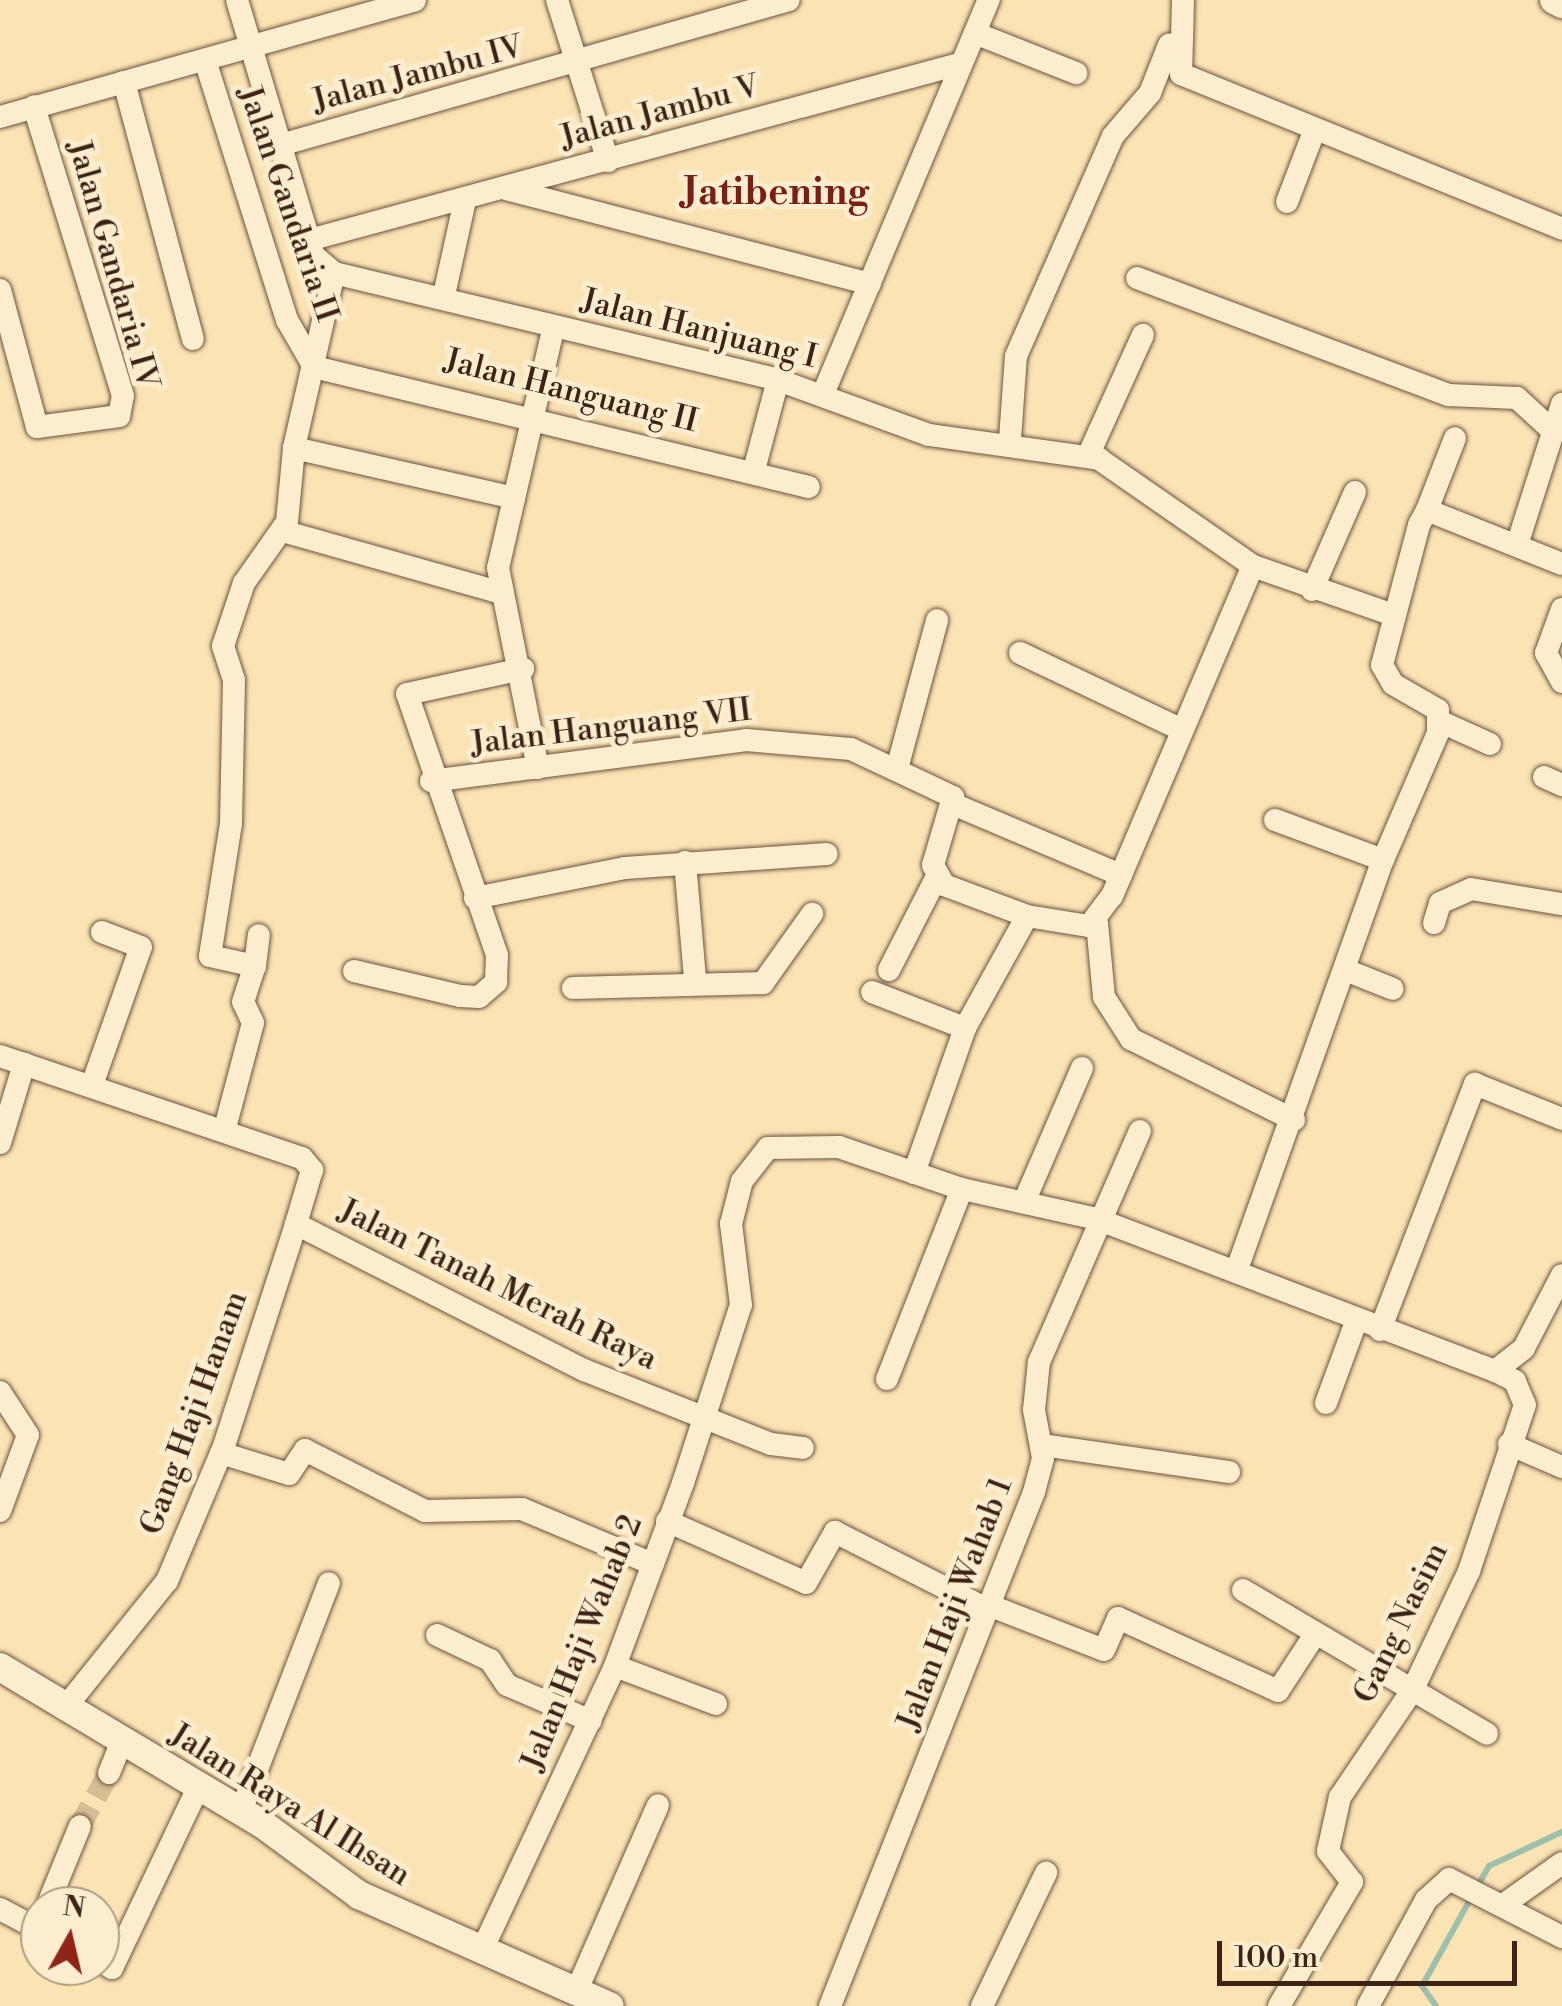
<!DOCTYPE html>
<html>
<head>
<meta charset="utf-8">
<style>
  body { margin:0 }
  #map { position:relative; width:1562px; height:2006px; overflow:hidden; background:#fbe4b4; font-family:"Libre Bodoni",serif }
  div>[style] { position:absolute }
  .stream>* { height:6px; margin:-3px; padding:0 3px; transform-origin:3px; border-radius:3px; background:#9fbfad }
  .minor-tunnel>* { height:22px; margin-top:-11px; transform-origin:0; background:repeating-linear-gradient(90deg,#d5bd94 0 22px,transparent 0 33px) }
  .roads { filter:drop-shadow(0 0 2px #6c523e) drop-shadow(0 0 2px #6c523e) }
  .minor>* { height:22px; margin:-11px; padding:0 11px; transform-origin:11px; border-radius:11px; background:#fcedce }
  .tertiary>* { height:28px; margin:-14px; padding:0 14px; transform-origin:14px; border-radius:14px; background:#fcedce }
  span { translate:-50% -50%; white-space:nowrap; text-align:center; line-height:1.15; -webkit-text-stroke:10px #fcedce; paint-order:stroke }
  .street-label { font-size:32px; color:#3d2216 }
  .quarter-label { font-size:38px; color:#7a1f14; font-weight:700 }
  .north { position:absolute; left:20px; top:1886px; width:100px; height:100px; box-sizing:border-box; background:#fcedce; border:2px solid #b09c84; border-radius:50%; rotate:8deg; font-size:28px; font-weight:700; line-height:40px; text-align:center; color:#3d2216 }
  .north::after { content:''; display:block; margin:auto; width:35px; height:45px; background:#8f2418; clip-path:polygon(50% 0,100% 100%,50% 72%,0 100%) }
  .scale { position:absolute; left:1217px; top:1941px; width:300px; height:45px; box-sizing:border-box; border:5px solid #3d2216; border-top:0; padding-left:12px; font-size:30px; line-height:35px; white-space:nowrap; color:#3d2216; -webkit-text-stroke:8px #fcedce; paint-order:stroke }
</style>
</head>
<body>
<div id="map">
  <div class="stream">
    <i style="left:1478px;top:1885px;width:22px;rotate:-60deg"></i>
    <i style="left:1489px;top:1866px;width:81px;rotate:-25deg"></i>
    <i style="left:1436px;top:2006px;width:24px;rotate:-125deg"></i>
    <i style="left:1422px;top:1986px;width:103px;rotate:-60.9deg"></i>
  </div>
  <div class="minor-tunnel">
    <i style="left:80px;top:1826px;width:60px;rotate:-61.3deg"></i>
  </div>
  <div class="roads">
    <div class="minor">
      <i style="left:237px;top:0;width:267px;rotate:73.3deg"></i>
      <i style="left:314px;top:256px;width:26px;rotate:40deg"></i>
      <i style="left:334px;top:273px;width:457px;rotate:13.5deg"></i>
      <i style="left:778px;top:380px;width:161px;rotate:20deg"></i>
      <i style="left:929px;top:435px;width:172px;rotate:8deg"></i>
      <i style="left:1099px;top:459px;width:188px;rotate:34.8deg"></i>
      <i style="left:1253px;top:566px;width:146px;rotate:19.2deg"></i>
      <i style="left:557px;top:0;width:169px;rotate:72.4deg"></i>
      <i style="left:1183px;top:0;width:74px;rotate:91.5deg"></i>
      <i style="left:1181px;top:74px;width:411px;rotate:22.1deg"></i>
      <i style="left:975px;top:33px;width:109px;rotate:21.6deg"></i>
      <i style="left:205px;top:60px;width:273px;rotate:72.5deg"></i>
      <i style="left:287px;top:320px;width:54px;rotate:60.1deg"></i>
      <i style="left:314px;top:367px;width:509px;rotate:13.63deg"></i>
      <i style="left:124px;top:82px;width:266px;rotate:75deg"></i>
      <i style="left:0;top:117px;width:431px;rotate:-15.7deg"></i>
      <i style="left:277px;top:146px;width:532px;rotate:-15.92deg"></i>
      <i style="left:506px;top:189px;width:376px;rotate:14.6deg"></i>
      <i style="left:1287px;top:202px;width:78px;rotate:-69deg"></i>
      <i style="left:309px;top:240px;width:673px;rotate:-15.15deg"></i>
      <i style="left:334px;top:273px;width:180px;rotate:102.9deg"></i>
      <i style="left:294px;top:448px;width:84px;rotate:95.4deg"></i>
      <i style="left:286px;top:532px;width:220px;rotate:15.8deg"></i>
      <i style="left:1137px;top:278px;width:333px;rotate:20.6deg"></i>
      <i style="left:1449px;top:395px;width:68px;rotate:2.5deg"></i>
      <i style="left:1517px;top:398px;width:49px;rotate:42.5deg"></i>
      <i style="left:0;top:290px;width:142px;rotate:74.9deg"></i>
      <i style="left:37px;top:427px;width:83px;rotate:-7.6deg"></i>
      <i style="left:119px;top:416px;width:20px;rotate:-79deg"></i>
      <i style="left:123px;top:396px;width:303px;rotate:-107.1deg"></i>
      <i style="left:444px;top:295px;width:97px;rotate:-77.5deg"></i>
      <i style="left:823px;top:394px;width:428px;rotate:-67.2deg"></i>
      <i style="left:1010px;top:439px;width:83px;rotate:-85.9deg"></i>
      <i style="left:1016px;top:356px;width:240px;rotate:-66.2deg"></i>
      <i style="left:1113px;top:136px;width:57px;rotate:-49.3deg"></i>
      <i style="left:1150px;top:93px;width:52px;rotate:-68.4deg"></i>
      <i style="left:294px;top:448px;width:226px;rotate:12.8deg"></i>
      <i style="left:1088px;top:456px;width:133px;rotate:-65.6deg"></i>
      <i style="left:754px;top:470px;width:93px;rotate:-75.1deg"></i>
      <i style="left:1427px;top:510px;width:77px;rotate:-68.7deg"></i>
      <i style="left:1518px;top:542px;width:145px;rotate:-72.3deg"></i>
      <i style="left:1312px;top:590px;width:107px;rotate:-66.3deg"></i>
      <i style="left:1562px;top:609px;width:47px;rotate:110deg"></i>
      <i style="left:1546px;top:653px;width:33px;rotate:61deg"></i>
      <i style="left:1020px;top:653px;width:179px;rotate:25.4deg"></i>
      <i style="left:1439px;top:721px;width:56px;rotate:24.3deg"></i>
      <i style="left:898px;top:765px;width:150px;rotate:-74.9deg"></i>
      <i style="left:538px;top:768px;width:204px;rotate:-101.3deg"></i>
      <i style="left:498px;top:568px;width:248px;rotate:-77deg"></i>
      <i style="left:1544px;top:777px;width:20px;rotate:24deg"></i>
      <i style="left:431px;top:781px;width:318px;rotate:-7.4deg"></i>
      <i style="left:746px;top:740px;width:105px;rotate:4.9deg"></i>
      <i style="left:851px;top:749px;width:113px;rotate:25.2deg"></i>
      <i style="left:953px;top:797px;width:71px;rotate:106.4deg"></i>
      <i style="left:933px;top:865px;width:23px;rotate:61deg"></i>
      <i style="left:944px;top:885px;width:89px;rotate:20.5deg"></i>
      <i style="left:1027px;top:916px;width:63px;rotate:9.2deg"></i>
      <i style="left:1089px;top:926px;width:38px;rotate:-53deg"></i>
      <i style="left:1112px;top:896px;width:359px;rotate:-66.9deg"></i>
      <i style="left:955px;top:805px;width:180px;rotate:22.9deg"></i>
      <i style="left:1275px;top:820px;width:115px;rotate:20.3deg"></i>
      <i style="left:685px;top:862px;width:117px;rotate:85.1deg"></i>
      <i style="left:475px;top:898px;width:153px;rotate:-11.3deg"></i>
      <i style="left:625px;top:868px;width:202px;rotate:-4deg"></i>
      <i style="left:1097px;top:923px;width:74px;rotate:84.6deg"></i>
      <i style="left:1104px;top:997px;width:50px;rotate:57.3deg"></i>
      <i style="left:1131px;top:1039px;width:182px;rotate:26.4deg"></i>
      <i style="left:1434px;top:923px;width:21px;rotate:-73deg"></i>
      <i style="left:1440px;top:903px;width:34px;rotate:-24deg"></i>
      <i style="left:1471px;top:889px;width:92px;rotate:9.4deg"></i>
      <i style="left:255px;top:966px;width:31px;rotate:-83deg"></i>
      <i style="left:889px;top:970px;width:106px;rotate:-62.9deg"></i>
      <i style="left:354px;top:971px;width:109px;rotate:13.3deg"></i>
      <i style="left:460px;top:996px;width:19px;rotate:3deg"></i>
      <i style="left:479px;top:997px;width:23px;rotate:-41deg"></i>
      <i style="left:496px;top:982px;width:27px;rotate:-88deg"></i>
      <i style="left:497px;top:955px;width:276px;rotate:-109deg"></i>
      <i style="left:407px;top:694px;width:119px;rotate:-12.2deg"></i>
      <i style="left:1348px;top:971px;width:48px;rotate:21.8deg"></i>
      <i style="left:573px;top:988px;width:190px;rotate:-1.5deg"></i>
      <i style="left:763px;top:983px;width:85px;rotate:-54.6deg"></i>
      <i style="left:872px;top:992px;width:100px;rotate:21.2deg"></i>
      <i style="left:0;top:1056px;width:319px;rotate:18.7deg"></i>
      <i style="left:302px;top:1158px;width:16px;rotate:50deg"></i>
      <i style="left:312px;top:1170px;width:56px;rotate:106.5deg"></i>
      <i style="left:296px;top:1224px;width:323px;rotate:26.9deg"></i>
      <i style="left:584px;top:1370px;width:201px;rotate:21.6deg"></i>
      <i style="left:771px;top:1444px;width:32px;rotate:7deg"></i>
      <i style="left:92px;top:1085px;width:146px;rotate:-70.5deg"></i>
      <i style="left:141px;top:947px;width:42px;rotate:-159deg"></i>
      <i style="left:225px;top:1128px;width:109px;rotate:-75.1deg"></i>
      <i style="left:253px;top:1023px;width:23px;rotate:-115deg"></i>
      <i style="left:243px;top:1002px;width:38px;rotate:-72deg"></i>
      <i style="left:255px;top:966px;width:46px;rotate:-167.5deg"></i>
      <i style="left:210px;top:956px;width:135px;rotate:-81deg"></i>
      <i style="left:231px;top:823px;width:143px;rotate:-88.8deg"></i>
      <i style="left:234px;top:680px;width:36px;rotate:-108deg"></i>
      <i style="left:223px;top:646px;width:66px;rotate:-71.6deg"></i>
      <i style="left:244px;top:583px;width:70px;rotate:-54.9deg"></i>
      <i style="left:0;top:1143px;width:83px;rotate:-73.1deg"></i>
      <i style="left:914px;top:1173px;width:154px;rotate:-70.6deg"></i>
      <i style="left:965px;top:1028px;width:128px;rotate:-61deg"></i>
      <i style="left:1024px;top:1202px;width:146px;rotate:-66.6deg"></i>
      <i style="left:1236px;top:1272px;width:437px;rotate:-70.4deg"></i>
      <i style="left:1383px;top:860px;width:138px;rotate:-66.6deg"></i>
      <i style="left:1438px;top:733px;width:23px;rotate:-90deg"></i>
      <i style="left:1438px;top:710px;width:52px;rotate:-150deg"></i>
      <i style="left:1393px;top:684px;width:22px;rotate:-120deg"></i>
      <i style="left:1382px;top:665px;width:145px;rotate:-75.2deg"></i>
      <i style="left:1419px;top:525px;width:17px;rotate:-62deg"></i>
      <i style="left:1427px;top:510px;width:145px;rotate:21.8deg"></i>
      <i style="left:1380px;top:1330px;width:264px;rotate:-68.9deg"></i>
      <i style="left:1475px;top:1084px;width:94px;rotate:21.9deg"></i>
      <i style="left:887px;top:1379px;width:204px;rotate:-68.5deg"></i>
      <i style="left:0;top:1392px;width:51px;rotate:56.9deg"></i>
      <i style="left:28px;top:1435px;width:81px;rotate:110.2deg"></i>
      <i style="left:1326px;top:1403px;width:86px;rotate:-69.7deg"></i>
      <i style="left:1509px;top:1444px;width:58px;rotate:23.5deg"></i>
      <i style="left:1042px;top:1445px;width:189px;rotate:8.2deg"></i>
      <i style="left:221px;top:1453px;width:71px;rotate:17.2deg"></i>
      <i style="left:289px;top:1474px;width:29px;rotate:-56deg"></i>
      <i style="left:305px;top:1450px;width:135px;rotate:26.9deg"></i>
      <i style="left:425px;top:1511px;width:97px;rotate:-1.2deg"></i>
      <i style="left:522px;top:1509px;width:142px;rotate:22.8deg"></i>
      <i style="left:667px;top:1521px;width:152px;rotate:24deg"></i>
      <i style="left:806px;top:1583px;width:59px;rotate:-60.4deg"></i>
      <i style="left:835px;top:1532px;width:173px;rotate:26.9deg"></i>
      <i style="left:1243px;top:1590px;width:283px;rotate:30.5deg"></i>
      <i style="left:991px;top:1606px;width:121px;rotate:21.3deg"></i>
      <i style="left:1104px;top:1650px;width:35px;rotate:-66deg"></i>
      <i style="left:1118px;top:1618px;width:176px;rotate:24.5deg"></i>
      <i style="left:1278px;top:1691px;width:69px;rotate:-56.8deg"></i>
      <i style="left:437px;top:1635px;width:59px;rotate:25.3deg"></i>
      <i style="left:490px;top:1660px;width:30px;rotate:56deg"></i>
      <i style="left:507px;top:1685px;width:91px;rotate:23.2deg"></i>
      <i style="left:615px;top:1666px;width:108px;rotate:20.6deg"></i>
      <i style="left:64px;top:1709px;width:164px;rotate:-51.2deg"></i>
      <i style="left:167px;top:1581px;width:147px;rotate:-67.1deg"></i>
      <i style="left:224px;top:1446px;width:233px;rotate:-72deg"></i>
      <i style="left:109px;top:1773px;width:31px;rotate:-68deg"></i>
      <i style="left:241px;top:1811px;width:244px;rotate:-68.9deg"></i>
      <i style="left:48px;top:1904px;width:84px;rotate:-67.7deg"></i>
      <i style="left:1503px;top:1905px;width:72px;rotate:-35.4deg"></i>
      <i style="left:0;top:1909px;width:45px;rotate:27.7deg"></i>
      <i style="left:483px;top:1948px;width:311px;rotate:-64.9deg"></i>
      <i style="left:615px;top:1666px;width:195px;rotate:-69.6deg"></i>
      <i style="left:683px;top:1483px;width:187px;rotate:-72deg"></i>
      <i style="left:741px;top:1305px;width:82px;rotate:-97deg"></i>
      <i style="left:731px;top:1224px;width:44px;rotate:-75.7deg"></i>
      <i style="left:742px;top:1181px;width:42px;rotate:-51.8deg"></i>
      <i style="left:768px;top:1148px;width:71px;rotate:-0.8deg"></i>
      <i style="left:839px;top:1147px;width:130px;rotate:18.9deg"></i>
      <i style="left:962px;top:1189px;width:138px;rotate:12.5deg"></i>
      <i style="left:1097px;top:1219px;width:426px;rotate:20.9deg"></i>
      <i style="left:1495px;top:1371px;width:37px;rotate:-38deg"></i>
      <i style="left:1524px;top:1348px;width:82px;rotate:-62.5deg"></i>
      <i style="left:100px;top:1961px;width:14px;rotate:30deg"></i>
      <i style="left:112px;top:1968px;width:202px;rotate:-64.5deg"></i>
      <i style="left:576px;top:1992px;width:204px;rotate:-66.3deg"></i>
      <i style="left:830px;top:2006px;width:553px;rotate:-68.35deg"></i>
      <i style="left:1034px;top:1492px;width:35px;rotate:-75deg"></i>
      <i style="left:1043px;top:1458px;width:49px;rotate:-100.6deg"></i>
      <i style="left:1034px;top:1410px;width:48px;rotate:-84.1deg"></i>
      <i style="left:1039px;top:1362px;width:252px;rotate:-66.4deg"></i>
      <i style="left:982px;top:2006px;width:148px;rotate:-64.3deg"></i>
      <i style="left:1279px;top:2006px;width:144px;rotate:-59.5deg"></i>
      <i style="left:1352px;top:1882px;width:39px;rotate:-128deg"></i>
      <i style="left:1328px;top:1851px;width:55px;rotate:-77.5deg"></i>
      <i style="left:1340px;top:1797px;width:130px;rotate:-55.9deg"></i>
      <i style="left:1413px;top:1689px;width:131px;rotate:-64.6deg"></i>
      <i style="left:1469px;top:1571px;width:175px;rotate:-71.4deg"></i>
      <i style="left:1525px;top:1405px;width:26px;rotate:-113deg"></i>
      <i style="left:1515px;top:1381px;width:22px;rotate:-153deg"></i>
      <i style="left:1368px;top:2006px;width:121px;rotate:-61.3deg"></i>
      <i style="left:1426px;top:1900px;width:31px;rotate:-42deg"></i>
      <i style="left:1449px;top:1879px;width:127px;rotate:27.2deg"></i>
    </div>
    <div class="tertiary">
      <i style="left:1554px;top:0;width:9px;rotate:27deg"></i>
      <i style="left:0;top:1667px;width:304px;rotate:30.9deg"></i>
      <i style="left:261px;top:1823px;width:122px;rotate:36.3deg"></i>
      <i style="left:359px;top:1895px;width:274px;rotate:23.9deg"></i>
    </div>
  </div>
  <div class="street-label">
    <span style="left:418px;top:74px;rotate:-15deg">Jalan Jambu IV</span>
    <span style="left:660px;top:112px;rotate:-15deg">Jalan Jambu V</span>
    <span style="left:288px;top:204px;rotate:71deg">Jalan Gandaria II</span>
    <span style="left:113px;top:265px;rotate:74deg">Jalan Gandaria IV</span>
    <span style="left:699px;top:329px;rotate:14deg">Jalan Hanjuang I</span>
    <span style="left:571px;top:391px;rotate:14deg">Jalan Hanguang II</span>
    <span style="left:611px;top:727px;rotate:-7deg">Jalan Hanguang VII</span>
    <span style="left:498px;top:1285px;rotate:26deg">Jalan Tanah Merah Raya</span>
    <span style="left:194px;top:1413px;rotate:-70deg">Gang Haji Hanam</span>
    <span style="left:955px;top:1604px;rotate:-69deg">Jalan Haji Wahab 1</span>
    <span style="left:1401px;top:1623px;rotate:-64deg">Gang Nasim</span>
    <span style="left:582px;top:1643px;rotate:-68deg">Jalan Haji Wahab 2</span>
    <span style="left:290px;top:1805px;rotate:32deg">Jalan Raya Al Ihsan</span>
  </div>
  <div class="quarter-label">
    <span style="left:776px;top:193px">Jatibening</span>
  </div>
  <div class="north">N</div>
  <div class="scale">100 m</div>
</div>
</body>
</html>
